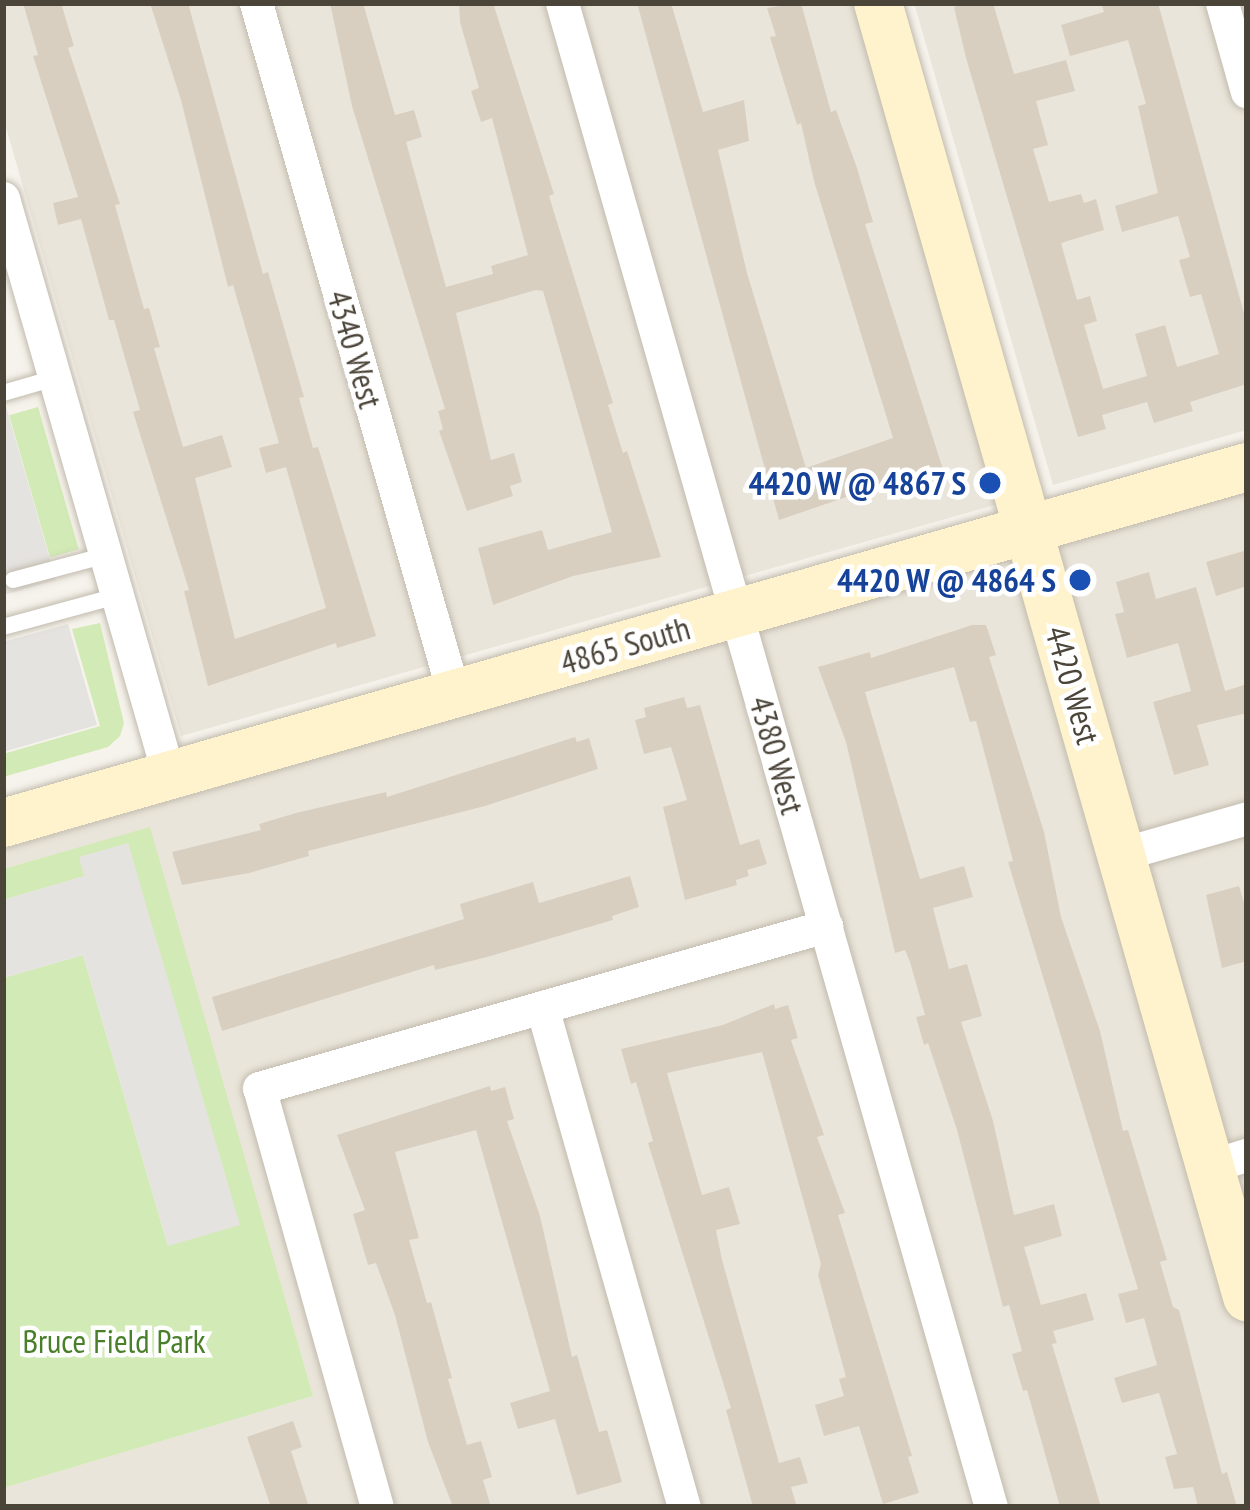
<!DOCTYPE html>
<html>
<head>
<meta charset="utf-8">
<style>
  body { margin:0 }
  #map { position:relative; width:1250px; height:1510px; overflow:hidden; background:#f6f3ec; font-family:"PT Sans Narrow",sans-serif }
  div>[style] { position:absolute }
  .residential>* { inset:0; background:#eae5da }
  .green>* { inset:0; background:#d2eab5; transform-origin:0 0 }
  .parking>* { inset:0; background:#e5e3e0 }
  .building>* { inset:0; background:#d8cfc1 }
  .roads { filter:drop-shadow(0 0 3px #c2bbae) drop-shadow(0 0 3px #c2bbae) }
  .lane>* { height:16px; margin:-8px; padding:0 8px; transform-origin:8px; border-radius:8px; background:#fff }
  .street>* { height:33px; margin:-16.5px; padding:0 16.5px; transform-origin:16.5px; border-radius:16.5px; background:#fff }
  .secondary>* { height:48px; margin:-24px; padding:0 24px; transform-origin:24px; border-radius:24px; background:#fff3cd }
  .dots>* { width:33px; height:33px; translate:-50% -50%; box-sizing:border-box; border:6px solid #fff; border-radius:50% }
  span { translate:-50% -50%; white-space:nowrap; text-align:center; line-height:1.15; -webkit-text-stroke:9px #fff; paint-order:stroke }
  .street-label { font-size:33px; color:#4b4439 }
  .transit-label { font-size:33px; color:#164399; font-weight:700 }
  .right { translate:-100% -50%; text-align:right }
  .park-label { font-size:33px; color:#4a7f2a }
  .frame { position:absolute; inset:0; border:6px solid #4b4439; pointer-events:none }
</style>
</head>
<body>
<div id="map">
  <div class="residential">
    <i style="clip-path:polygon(3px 3px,854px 3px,998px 504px,181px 736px,3px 117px)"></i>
    <i style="clip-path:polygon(914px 3px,1247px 3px,1247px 430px,1053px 485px)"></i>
    <i style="clip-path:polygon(1247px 491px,1247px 1507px,3px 1507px,3px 1488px,313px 1396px,149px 828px,3px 869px,3px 849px)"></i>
  </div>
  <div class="green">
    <i style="left:38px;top:407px;width:148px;height:30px;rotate:74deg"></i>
    <i style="clip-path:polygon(100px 623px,124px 723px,120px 736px,108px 747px,3px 777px,3px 754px,100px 726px,72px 629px)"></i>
    <i style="clip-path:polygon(150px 827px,313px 1396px,3px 1488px,3px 978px,83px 955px,168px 1246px,128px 844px,80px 857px,85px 876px,3px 900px,3px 869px)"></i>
  </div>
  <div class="parking">
    <i style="clip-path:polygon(3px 396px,56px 580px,3px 595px)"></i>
    <i style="clip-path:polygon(68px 624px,97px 725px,3px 752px,3px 642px)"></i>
    <i style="clip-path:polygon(128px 843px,240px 1225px,168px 1246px,83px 955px,3px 978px,3px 900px,84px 876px,79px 857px)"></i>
  </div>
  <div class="building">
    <i style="clip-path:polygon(23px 3px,61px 3px,74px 46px,68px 48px,120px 204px,115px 205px,144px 309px,149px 308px,160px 347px,154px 348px,183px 447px,222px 435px,232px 467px,195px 478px,235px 639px,326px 608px,286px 467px,266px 473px,259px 448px,279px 443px,233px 285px,228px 287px,181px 100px,150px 3px,188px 3px,263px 274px,268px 272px,304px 397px,299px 398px,313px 448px,318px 447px,376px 636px,337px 648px,336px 643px,208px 686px,184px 591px,189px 590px,133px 412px,140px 410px,114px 320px,109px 320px,81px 219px,58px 225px,53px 203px,78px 197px,33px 56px,38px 55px)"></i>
    <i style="clip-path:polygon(330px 3px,363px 3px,395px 115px,414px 110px,422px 137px,406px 142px,446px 287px,493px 274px,491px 266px,528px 255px,492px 118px,481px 122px,471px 91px,479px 88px,460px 22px,459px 3px,493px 3px,554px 194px,549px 196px,613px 403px,608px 405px,623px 453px,627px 451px,661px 557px,573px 576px,493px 605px,478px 548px,542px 530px,548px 550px,612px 532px,543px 291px,536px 290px,456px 313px,491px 460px,514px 453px,522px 482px,510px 486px,513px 496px,467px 511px,439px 431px,443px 429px,438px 411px,445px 409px,352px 106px)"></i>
    <i style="clip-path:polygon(637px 3px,671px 3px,703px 112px,744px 100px,749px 141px,718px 150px,747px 273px,806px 468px,893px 438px,814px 181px,801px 123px,797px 125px,770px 37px,776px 36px,767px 8px,801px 3px,831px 112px,836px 110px,857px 168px,873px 222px,865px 224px,947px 482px,861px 492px,779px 520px)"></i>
    <i style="clip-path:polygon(966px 3px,993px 3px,1014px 74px,1066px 60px,1075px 91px,1036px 101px,1048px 145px,1033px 149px,1049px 202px,1081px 194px,1084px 203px,1096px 199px,1104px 230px,1061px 243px,1077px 300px,1090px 296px,1097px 321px,1084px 325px,1103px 389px,1147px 376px,1135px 334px,1165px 325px,1177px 367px,1219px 354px,1201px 294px,1190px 297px,1179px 260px,1190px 257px,1178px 216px,1122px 232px,1115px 206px,1158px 193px,1138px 106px,1146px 104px,1128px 40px,1070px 56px,1061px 25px,1104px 12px,1101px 3px,1158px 3px,1247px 324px,1247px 384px,1190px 402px,1193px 411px,1154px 423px,1147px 402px,1102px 415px,1106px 429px,1078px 437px,966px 58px,954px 7px)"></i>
    <i style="clip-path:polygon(1247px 550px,1247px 586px,1216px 596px,1206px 562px)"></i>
    <i style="clip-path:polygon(1149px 572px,1156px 599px,1196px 587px,1225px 691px,1247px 684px,1247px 713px,1197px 725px,1209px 765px,1174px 775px,1153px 702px,1191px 691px,1178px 643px,1127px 658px,1115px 614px,1124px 612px,1116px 582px)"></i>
    <i style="clip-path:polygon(972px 625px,986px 625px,996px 655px,989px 657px,1044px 832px,1061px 917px,1100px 1031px,1123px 1131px,1128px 1130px,1167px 1260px,1160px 1262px,1173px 1307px,1179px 1310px,1222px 1474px,1227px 1472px,1237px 1507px,1198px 1507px,1193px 1487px,1174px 1489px,1165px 1457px,1177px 1454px,1159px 1393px,1122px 1403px,1114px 1378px,1157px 1365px,1144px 1318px,1126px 1323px,1118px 1294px,1138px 1289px,1008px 862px,1013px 861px,976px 721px,970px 722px,954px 667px,865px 692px,920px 879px,964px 866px,973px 897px,933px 908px,949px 969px,967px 964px,982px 1016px,961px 1022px,993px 1121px,1014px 1215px,1054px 1204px,1062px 1236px,1024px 1247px,1041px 1305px,1086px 1293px,1094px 1320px,1053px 1331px,1057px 1343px,1052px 1344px,1101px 1507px,1060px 1507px,1027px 1390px,1023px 1391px,1012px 1354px,1022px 1351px,1009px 1305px,1003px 1307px,957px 1130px,928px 1043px,924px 1045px,916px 1017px,925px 1015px,910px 962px,905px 950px,895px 953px,846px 742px,818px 667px,870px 652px,871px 658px)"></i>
    <i style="clip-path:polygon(684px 697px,687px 708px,700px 705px,740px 845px,759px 839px,767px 864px,747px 870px,749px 876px,736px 880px,737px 885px,685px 900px,663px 807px,687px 800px,671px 747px,644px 754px,635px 720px,646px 717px,644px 708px)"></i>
    <i style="clip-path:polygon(575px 737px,577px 742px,589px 738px,598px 769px,485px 806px,308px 851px,309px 856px,249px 873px,182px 885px,172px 852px,261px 830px,259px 824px,296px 813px,386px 792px,387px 797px)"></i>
    <i style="clip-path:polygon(630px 876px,639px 907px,612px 916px,613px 920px,487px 957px,435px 970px,434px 965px,222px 1031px,212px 997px,464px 919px,460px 904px,533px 882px,539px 903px)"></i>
    <i style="clip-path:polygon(1239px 886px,1247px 913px,1247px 961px,1222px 968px,1206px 895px)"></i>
    <i style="clip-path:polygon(774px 1004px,775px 1009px,788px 1005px,798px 1038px,791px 1040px,824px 1135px,817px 1137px,845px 1213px,838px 1215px,912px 1456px,908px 1457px,919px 1493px,883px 1504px,859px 1426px,824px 1436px,815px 1405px,844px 1396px,839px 1379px,846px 1377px,818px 1275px,821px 1264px,762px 1052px,667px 1073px,702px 1195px,729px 1187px,740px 1224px,716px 1230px,722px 1260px,779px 1463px,800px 1457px,808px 1483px,791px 1487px,797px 1507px,753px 1507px,726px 1410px,731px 1408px,648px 1143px,653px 1141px,636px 1082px,631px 1084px,621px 1049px,723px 1025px)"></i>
    <i style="clip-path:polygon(490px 1086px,491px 1091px,505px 1087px,514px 1119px,507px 1121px,540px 1216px,572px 1357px,577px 1355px,599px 1432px,607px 1430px,622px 1482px,577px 1495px,555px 1419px,518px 1429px,510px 1403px,550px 1391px,476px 1130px,395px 1152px,419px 1238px,409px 1240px,427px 1303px,431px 1302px,452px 1378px,448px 1379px,467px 1445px,481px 1441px,492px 1477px,483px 1480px,491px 1507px,453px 1507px,428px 1442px,395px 1315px,376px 1263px,368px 1265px,353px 1214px,365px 1210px,337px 1135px)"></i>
    <i style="clip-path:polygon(293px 1421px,302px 1447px,291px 1451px,309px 1507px,271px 1507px,247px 1437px)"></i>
  </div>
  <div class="roads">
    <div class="lane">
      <i style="left:3px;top:393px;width:54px;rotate:-16.1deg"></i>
      <i style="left:13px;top:580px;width:96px;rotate:-15deg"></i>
      <i style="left:3px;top:627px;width:118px;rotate:-15.2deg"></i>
    </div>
    <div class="street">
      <i style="left:256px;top:3px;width:720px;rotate:74.03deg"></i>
      <i style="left:562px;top:3px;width:1564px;rotate:74.08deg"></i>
      <i style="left:1222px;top:3px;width:92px;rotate:74.3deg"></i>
      <i style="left:3px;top:198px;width:601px;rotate:73.98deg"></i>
      <i style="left:1121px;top:854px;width:131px;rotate:-15.9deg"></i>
      <i style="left:542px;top:1007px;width:520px;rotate:74.15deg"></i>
      <i style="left:1210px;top:1166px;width:39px;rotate:-17deg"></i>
      <i style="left:377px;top:1507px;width:435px;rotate:-105.7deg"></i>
      <i style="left:259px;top:1088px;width:590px;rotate:-15.95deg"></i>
    </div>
    <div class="secondary">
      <i style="left:878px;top:3px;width:1346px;rotate:74.08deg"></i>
      <i style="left:3px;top:823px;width:1294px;rotate:-15.97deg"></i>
    </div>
  </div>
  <div class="dots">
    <i style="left:990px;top:483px;background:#1a4fb4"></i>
    <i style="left:1080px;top:580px;background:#1a4fb4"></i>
  </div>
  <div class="street-label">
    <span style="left:355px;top:349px;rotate:74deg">4340 West</span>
    <span style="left:625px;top:645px;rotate:-16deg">4865 South</span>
    <span style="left:1073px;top:685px;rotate:74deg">4420 West</span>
    <span style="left:777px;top:755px;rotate:74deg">4380 West</span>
  </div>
  <div class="transit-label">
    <span class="right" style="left:966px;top:483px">4420 W @ 4867 S</span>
    <span class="right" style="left:1056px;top:580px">4420 W @ 4864 S</span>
  </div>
  <div class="park-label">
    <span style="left:114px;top:1341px">Bruce Field Park</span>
  </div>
  <div class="frame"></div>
</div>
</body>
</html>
